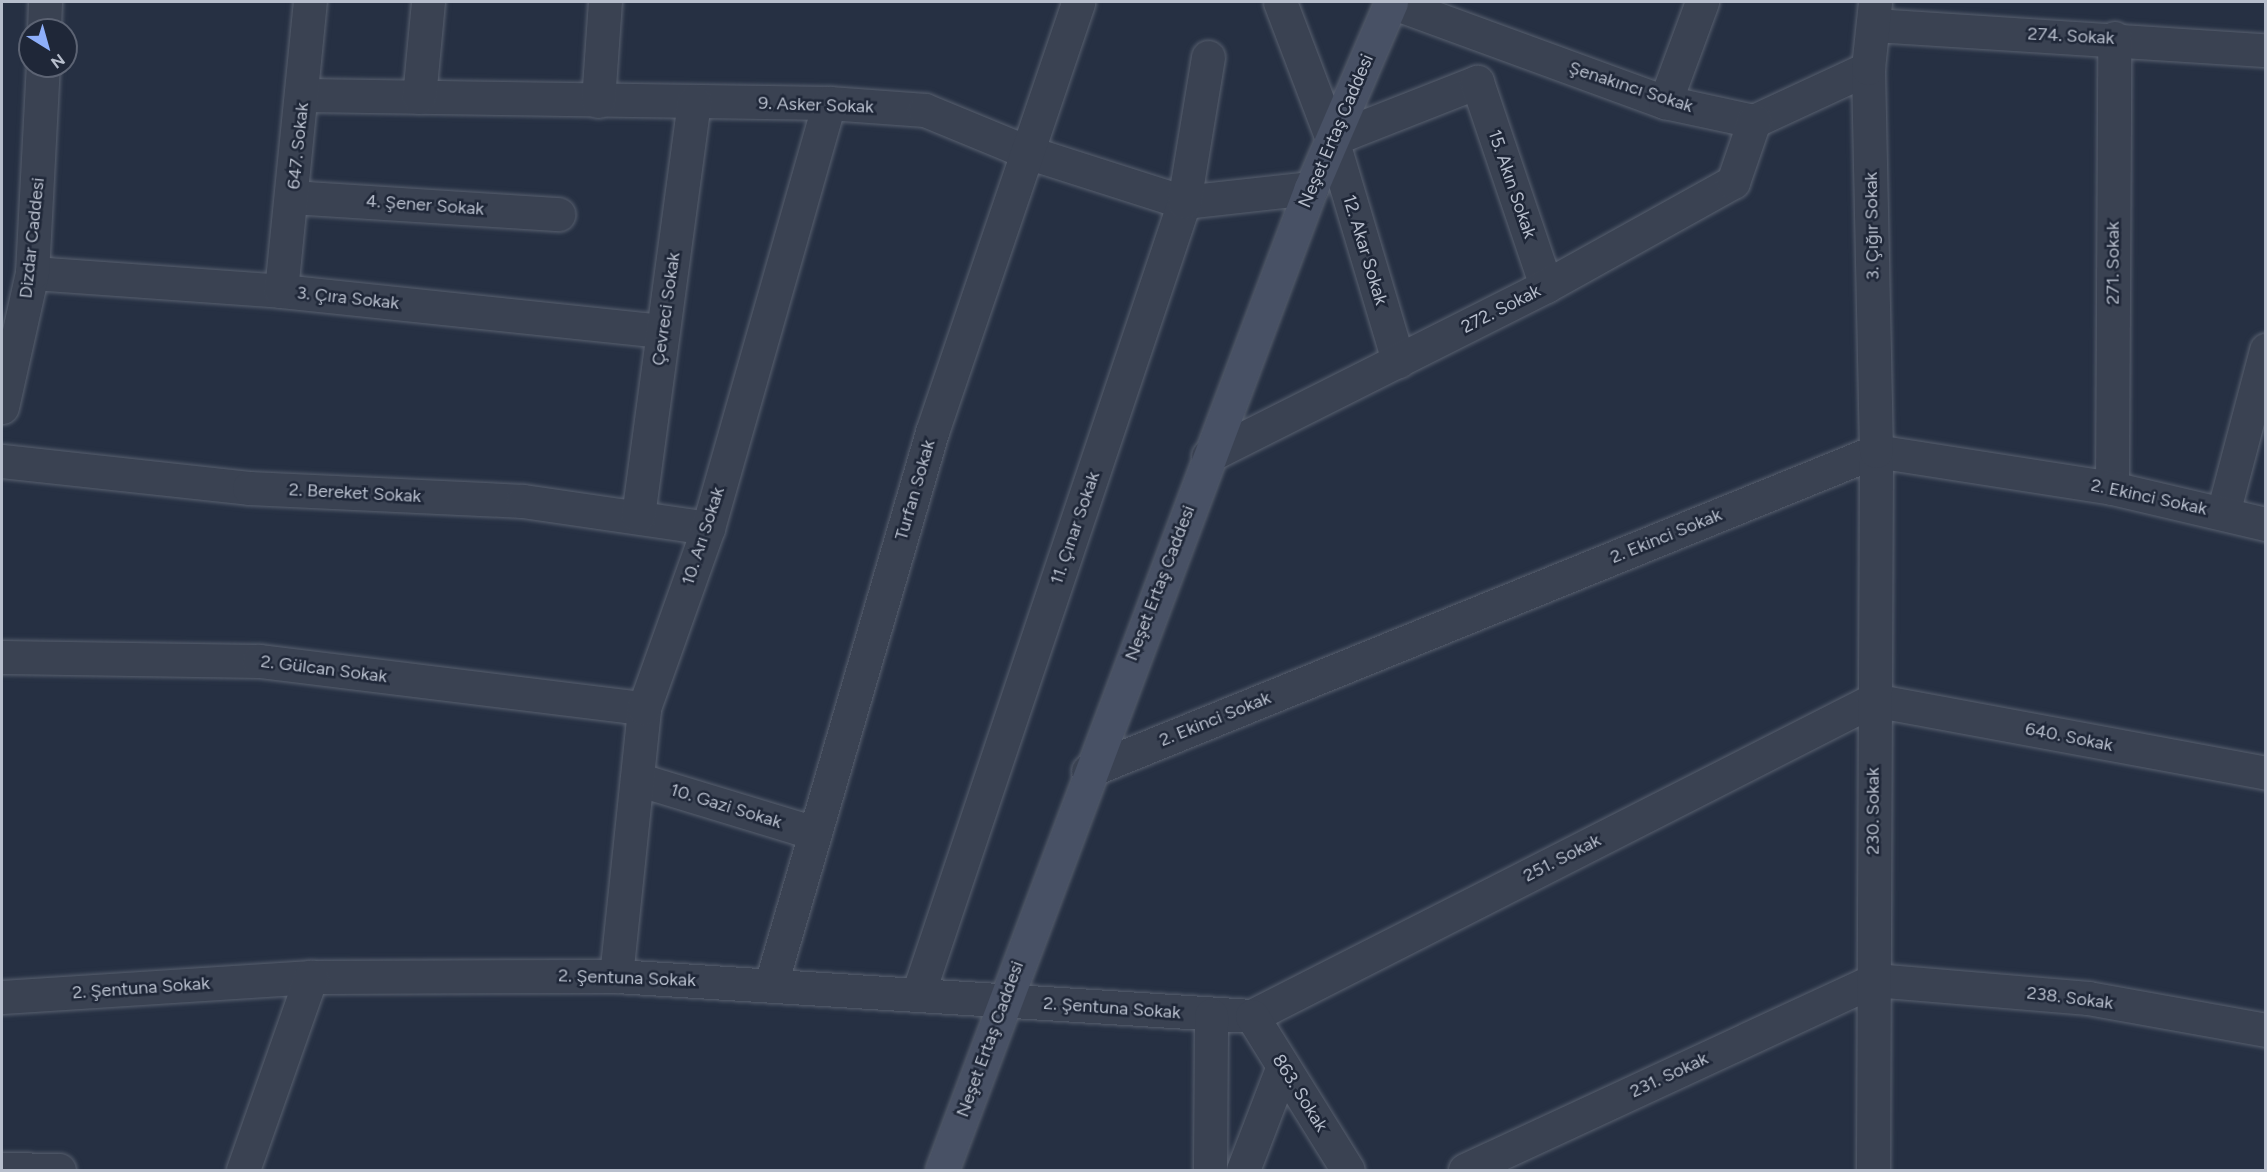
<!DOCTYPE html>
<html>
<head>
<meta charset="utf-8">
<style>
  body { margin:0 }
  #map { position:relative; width:2267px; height:1172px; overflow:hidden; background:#263043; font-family:Figtree,sans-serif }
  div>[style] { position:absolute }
  .roads { filter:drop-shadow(0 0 2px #58606f) drop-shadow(0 0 2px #58606f) }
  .minor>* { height:33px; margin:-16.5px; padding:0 16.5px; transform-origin:16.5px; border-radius:16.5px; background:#3a4252 }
  .tertiary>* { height:33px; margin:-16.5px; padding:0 16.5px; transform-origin:16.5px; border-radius:16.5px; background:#3a4252 }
  .secondary>* { height:33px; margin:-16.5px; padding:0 16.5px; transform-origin:16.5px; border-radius:16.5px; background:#485165 }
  span { translate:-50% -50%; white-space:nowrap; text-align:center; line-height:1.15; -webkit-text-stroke:5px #1f2738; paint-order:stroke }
  .street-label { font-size:18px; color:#b7becc }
  .frame { position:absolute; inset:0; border:3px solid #b7becc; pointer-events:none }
  .north { position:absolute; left:18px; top:18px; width:60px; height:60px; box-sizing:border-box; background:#1f2738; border:2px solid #5c6373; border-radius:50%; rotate:143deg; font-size:16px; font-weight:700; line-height:24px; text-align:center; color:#b7becc }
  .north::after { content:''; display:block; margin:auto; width:21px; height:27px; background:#8eaffa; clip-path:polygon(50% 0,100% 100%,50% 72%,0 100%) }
</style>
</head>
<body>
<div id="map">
  <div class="roads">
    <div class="minor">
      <i style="left:1280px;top:2px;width:147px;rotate:69.2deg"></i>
      <i style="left:1332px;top:139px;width:232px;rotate:73.4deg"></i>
      <i style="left:1391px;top:2px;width:292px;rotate:20.1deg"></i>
      <i style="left:1665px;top:102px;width:91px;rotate:12.1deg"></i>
      <i style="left:1754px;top:121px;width:126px;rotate:-24.9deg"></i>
      <i style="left:1875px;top:25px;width:392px;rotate:3.7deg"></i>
      <i style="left:304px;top:95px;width:525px;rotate:0.87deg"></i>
      <i style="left:829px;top:103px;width:96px;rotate:4.2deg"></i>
      <i style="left:925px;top:110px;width:110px;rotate:22.4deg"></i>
      <i style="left:1027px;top:152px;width:165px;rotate:17.7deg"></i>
      <i style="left:1184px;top:202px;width:128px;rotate:-6.3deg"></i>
      <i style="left:419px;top:97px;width:95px;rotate:-84.6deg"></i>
      <i style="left:598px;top:101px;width:99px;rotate:-86deg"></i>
      <i style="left:1665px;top:102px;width:107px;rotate:-69.7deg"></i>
      <i style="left:1332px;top:139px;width:156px;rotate:-21.5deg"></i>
      <i style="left:1477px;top:82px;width:215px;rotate:71.3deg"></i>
      <i style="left:292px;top:197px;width:267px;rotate:3.7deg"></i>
      <i style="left:32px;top:273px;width:250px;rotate:4.1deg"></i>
      <i style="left:281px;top:291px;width:383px;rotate:6deg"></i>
      <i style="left:281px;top:291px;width:290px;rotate:-84.3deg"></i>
      <i style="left:1208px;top:456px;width:378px;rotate:-26.7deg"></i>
      <i style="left:1546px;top:286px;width:214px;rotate:-29.1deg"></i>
      <i style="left:1733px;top:182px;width:65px;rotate:-71deg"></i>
      <i style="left:2px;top:461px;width:248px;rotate:6.2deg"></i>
      <i style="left:249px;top:488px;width:274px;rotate:2.7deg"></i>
      <i style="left:523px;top:501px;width:187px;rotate:8.3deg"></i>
      <i style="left:2112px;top:488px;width:450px;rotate:-89.7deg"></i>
      <i style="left:2223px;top:513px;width:169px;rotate:-75.2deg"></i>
      <i style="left:638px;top:516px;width:418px;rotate:-82.3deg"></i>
      <i style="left:2px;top:657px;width:257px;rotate:0.9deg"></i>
      <i style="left:259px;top:661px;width:388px;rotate:7deg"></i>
      <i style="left:1088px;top:771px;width:850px;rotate:-22.1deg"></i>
      <i style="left:1876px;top:451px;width:239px;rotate:8.9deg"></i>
      <i style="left:2112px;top:488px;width:158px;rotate:13.2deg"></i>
      <i style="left:637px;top:779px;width:186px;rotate:16.9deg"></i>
      <i style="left:616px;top:976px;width:269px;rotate:-84deg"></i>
      <i style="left:644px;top:708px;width:191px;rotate:-70.4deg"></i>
      <i style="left:708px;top:528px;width:442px;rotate:-74.1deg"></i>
      <i style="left:771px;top:984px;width:575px;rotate:-73.74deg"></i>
      <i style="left:932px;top:432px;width:454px;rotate:-71.2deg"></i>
      <i style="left:918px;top:994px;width:835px;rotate:-71.43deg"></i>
      <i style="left:1184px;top:202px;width:147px;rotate:-80.6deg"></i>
      <i style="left:2px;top:997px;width:310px;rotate:-3.7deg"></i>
      <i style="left:311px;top:977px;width:305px;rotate:-0.2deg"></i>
      <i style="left:616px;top:976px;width:637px;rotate:3.6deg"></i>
      <i style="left:1252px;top:1016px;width:697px;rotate:-26.97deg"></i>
      <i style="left:1873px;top:700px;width:400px;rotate:10.5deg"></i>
      <i style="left:1252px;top:1016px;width:181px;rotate:58.1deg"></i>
      <i style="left:2px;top:1169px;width:57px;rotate:1deg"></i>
      <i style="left:243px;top:1170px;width:205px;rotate:-70.6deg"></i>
      <i style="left:1210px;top:1170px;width:155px;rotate:-89.6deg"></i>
      <i style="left:1243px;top:1170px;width:111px;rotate:-69deg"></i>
      <i style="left:1465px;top:1170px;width:451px;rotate:-24.9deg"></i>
      <i style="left:1874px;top:980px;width:215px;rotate:4.8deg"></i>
      <i style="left:2088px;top:998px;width:181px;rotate:10.2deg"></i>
      <i style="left:1873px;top:1170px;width:719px;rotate:-89.76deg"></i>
      <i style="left:1876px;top:451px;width:383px;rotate:-91.2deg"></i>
      <i style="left:1868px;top:68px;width:66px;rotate:-83.9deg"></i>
    </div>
    <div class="tertiary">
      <i style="left:44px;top:30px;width:28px;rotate:-88deg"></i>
      <i style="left:2px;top:407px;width:137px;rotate:-77.4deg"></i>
      <i style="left:32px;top:273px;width:207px;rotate:-87deg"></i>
    </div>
    <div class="secondary">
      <i style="left:942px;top:1170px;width:1049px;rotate:-69.41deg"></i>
      <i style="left:1311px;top:188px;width:202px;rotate:-66.7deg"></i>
    </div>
  </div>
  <div class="street-label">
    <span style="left:2071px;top:36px;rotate:3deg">274. Sokak</span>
    <span style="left:1631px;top:87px;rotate:18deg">Şenakıncı Sokak</span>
    <span style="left:816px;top:105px;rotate:2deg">9. Asker Sokak</span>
    <span style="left:1336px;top:131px;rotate:-67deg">Neşet Ertaş Caddesi</span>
    <span style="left:298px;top:146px;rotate:-84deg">647. Sokak</span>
    <span style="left:1512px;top:184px;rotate:71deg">15. Akın Sokak</span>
    <span style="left:425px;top:205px;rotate:4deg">4. Şener Sokak</span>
    <span style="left:1872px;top:226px;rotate:-91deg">3. Çığır Sokak</span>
    <span style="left:32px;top:238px;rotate:-84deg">Dizdar Caddesi</span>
    <span style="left:1365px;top:250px;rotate:73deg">12. Akar Sokak</span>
    <span style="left:2113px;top:263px;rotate:-90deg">271. Sokak</span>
    <span style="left:348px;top:298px;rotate:6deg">3. Çıra Sokak</span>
    <span style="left:666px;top:309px;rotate:-82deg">Çevreci Sokak</span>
    <span style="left:1501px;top:309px;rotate:-27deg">272. Sokak</span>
    <span style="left:915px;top:490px;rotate:-74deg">Turfan Sokak</span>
    <span style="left:355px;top:493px;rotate:3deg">2. Bereket Sokak</span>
    <span style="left:2149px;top:497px;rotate:12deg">2. Ekinci Sokak</span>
    <span style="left:1075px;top:528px;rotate:-71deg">11. Çınar Sokak</span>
    <span style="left:703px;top:536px;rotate:-72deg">10. Arı Sokak</span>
    <span style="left:1666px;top:536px;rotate:-22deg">2. Ekinci Sokak</span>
    <span style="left:1160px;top:583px;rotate:-69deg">Neşet Ertaş Caddesi</span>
    <span style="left:324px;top:669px;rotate:7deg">2. Gülcan Sokak</span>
    <span style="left:1215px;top:719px;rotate:-22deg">2. Ekinci Sokak</span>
    <span style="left:2069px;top:737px;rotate:11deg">640. Sokak</span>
    <span style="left:726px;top:806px;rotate:17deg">10. Gazi Sokak</span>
    <span style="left:1873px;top:811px;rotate:-90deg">230. Sokak</span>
    <span style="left:1562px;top:858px;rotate:-27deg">251. Sokak</span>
    <span style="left:627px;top:978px;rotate:2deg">2. Şentuna Sokak</span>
    <span style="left:141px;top:988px;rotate:-4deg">2. Şentuna Sokak</span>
    <span style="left:2070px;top:998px;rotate:7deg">238. Sokak</span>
    <span style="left:1112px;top:1008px;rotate:4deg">2. Şentuna Sokak</span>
    <span style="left:990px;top:1039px;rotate:-70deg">Neşet Ertaş Caddesi</span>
    <span style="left:1669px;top:1075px;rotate:-25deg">231. Sokak</span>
    <span style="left:1300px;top:1093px;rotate:58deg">863. Sokak</span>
  </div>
  <div class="frame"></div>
  <div class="north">N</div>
</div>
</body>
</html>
